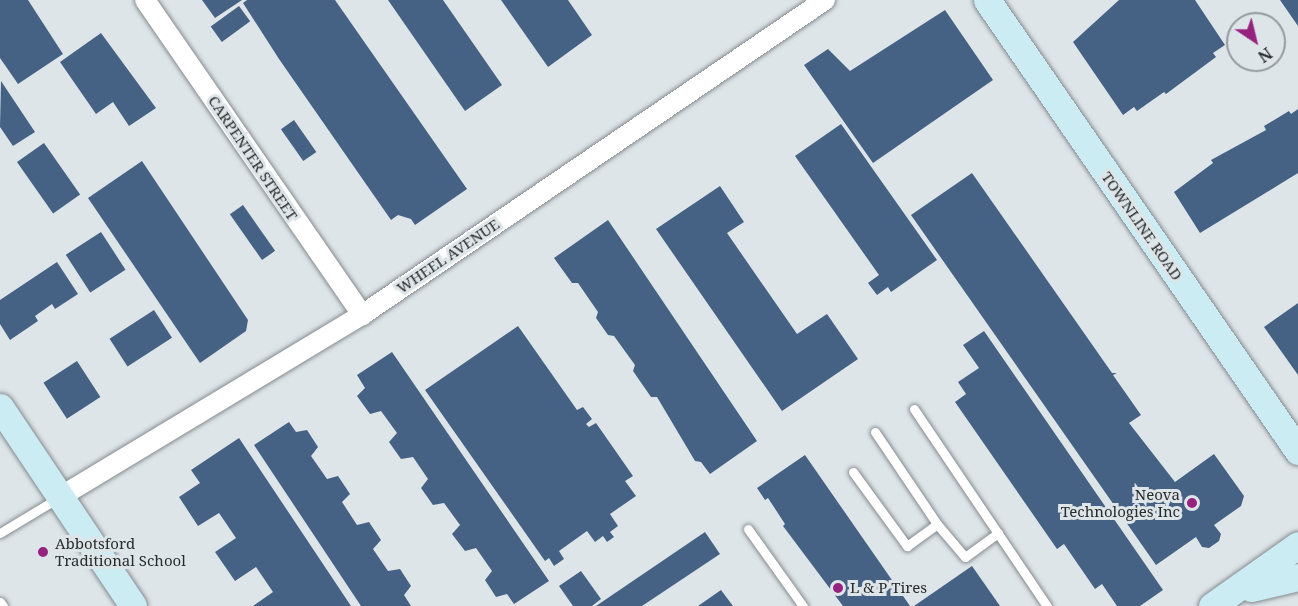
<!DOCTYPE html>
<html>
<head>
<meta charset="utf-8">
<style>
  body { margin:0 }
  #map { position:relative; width:1298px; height:606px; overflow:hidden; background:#dee5e9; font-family:"Noto Serif",serif }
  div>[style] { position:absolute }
  .building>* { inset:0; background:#456285; transform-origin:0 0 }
  .roads { filter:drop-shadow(0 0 2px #858b8f) drop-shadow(0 0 2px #858b8f) }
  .lane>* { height:9px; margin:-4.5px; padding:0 4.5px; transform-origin:4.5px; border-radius:4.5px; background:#fff }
  .street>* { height:20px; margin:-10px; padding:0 10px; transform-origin:10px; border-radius:10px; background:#fff }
  .secondary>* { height:27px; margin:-13.5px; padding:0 13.5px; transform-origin:13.5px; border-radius:13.5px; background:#cbecf2 }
  .dots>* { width:16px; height:16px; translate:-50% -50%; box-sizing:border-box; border:3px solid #dee5e9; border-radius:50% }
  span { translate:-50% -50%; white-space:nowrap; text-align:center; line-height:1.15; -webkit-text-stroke:6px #dee5e9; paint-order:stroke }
  .street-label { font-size:15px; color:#282b2c }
  .poi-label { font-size:15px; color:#282b2c }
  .right { translate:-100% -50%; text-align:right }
  .left { translate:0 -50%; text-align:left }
  .north { position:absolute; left:1226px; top:12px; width:60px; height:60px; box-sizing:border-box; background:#dee5e9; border:2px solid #959b9d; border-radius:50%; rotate:145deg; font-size:16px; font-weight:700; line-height:24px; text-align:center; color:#282b2c }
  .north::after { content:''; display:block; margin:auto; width:21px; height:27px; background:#96227f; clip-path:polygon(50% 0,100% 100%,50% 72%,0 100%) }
</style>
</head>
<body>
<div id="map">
  <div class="building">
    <i style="clip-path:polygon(0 0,28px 0,63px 54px,18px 84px,0 58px)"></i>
    <i style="clip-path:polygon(202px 0,242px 0,215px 18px)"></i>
    <i style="clip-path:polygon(247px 0,335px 0,467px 189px,415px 225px,411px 219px,398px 215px,391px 220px,279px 59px,243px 3px)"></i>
    <i style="clip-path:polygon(388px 0,443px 0,502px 85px,465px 111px)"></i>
    <i style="clip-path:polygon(501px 0,568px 0,592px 35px,548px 67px)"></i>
    <i style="clip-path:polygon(1119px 0,1195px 0,1225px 45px,1213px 53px,1216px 57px,1166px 94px,1164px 92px,1137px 111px,1134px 107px,1123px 115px,1073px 42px)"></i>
    <i style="clip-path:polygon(1280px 0,1298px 0,1298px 26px)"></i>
    <i style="left:239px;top:6px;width:19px;height:35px;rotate:54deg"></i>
    <i style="clip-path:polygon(945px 10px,993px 80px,873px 163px,804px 65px,828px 49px,850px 71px)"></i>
    <i style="clip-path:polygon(101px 33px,156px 108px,129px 126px,113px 102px,96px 114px,60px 62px)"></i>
    <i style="clip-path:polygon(1px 81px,35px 132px,13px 146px,0 127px)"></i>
    <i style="clip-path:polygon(1298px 109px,1298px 173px,1200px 233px,1174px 192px,1213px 163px,1211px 160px,1266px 130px,1264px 126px,1289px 111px,1291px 114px)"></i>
    <i style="left:294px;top:120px;width:39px;height:16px;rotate:55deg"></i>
    <i style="clip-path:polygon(841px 124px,937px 260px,891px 292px,888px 287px,877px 295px,868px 283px,879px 275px,795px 156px)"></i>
    <i style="left:44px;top:143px;width:63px;height:33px;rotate:55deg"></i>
    <i style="clip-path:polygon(142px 161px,248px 320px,246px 331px,200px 363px,88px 198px)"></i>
    <i style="clip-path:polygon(972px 173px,1112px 373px,1117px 373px,1113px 375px,1141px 415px,1129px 423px,1175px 482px,1214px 454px,1244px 496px,1241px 506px,1214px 525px,1221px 534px,1219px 541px,1209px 548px,1202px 547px,1196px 537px,1156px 565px,911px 215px)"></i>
    <i style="clip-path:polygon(720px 186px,744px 222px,727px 233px,797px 334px,827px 314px,858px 359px,782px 411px,656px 229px)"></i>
    <i style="left:243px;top:205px;width:56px;height:16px;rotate:55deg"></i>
    <i style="clip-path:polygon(608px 220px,757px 441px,710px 474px,701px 462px,695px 461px,657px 397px,651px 397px,633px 371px,635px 365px,614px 336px,608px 335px,596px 318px,598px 312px,578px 283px,572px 283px,554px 258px)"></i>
    <i style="left:101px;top:232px;width:45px;height:42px;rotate:57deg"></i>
    <i style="clip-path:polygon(57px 262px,78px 294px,55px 309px,52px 304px,35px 316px,38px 321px,10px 340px,0 324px,0 300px)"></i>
    <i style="clip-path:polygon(1298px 303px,1298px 375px,1264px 327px)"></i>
    <i style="left:154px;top:310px;width:33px;height:53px;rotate:57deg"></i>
    <i style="clip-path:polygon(518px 326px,577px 410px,583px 407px,592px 419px,586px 424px,589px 427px,596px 423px,633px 476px,625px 481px,636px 496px,610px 514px,618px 526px,610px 532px,614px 537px,607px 542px,603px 536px,595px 542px,587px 531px,559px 551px,564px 559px,554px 566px,549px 558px,545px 561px,425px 390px)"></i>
    <i style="clip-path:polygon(984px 331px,1163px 590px,1140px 606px,1117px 606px,1102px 584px,1095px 589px,1064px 544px,1057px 549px,955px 402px,966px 394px,958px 382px,979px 368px,963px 345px)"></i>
    <i style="clip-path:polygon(392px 352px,549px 581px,514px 604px,507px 594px,496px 597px,485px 580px,492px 571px,476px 548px,465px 551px,452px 534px,460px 525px,444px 503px,433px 505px,421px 488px,428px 479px,413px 457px,401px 459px,389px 442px,397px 433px,381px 411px,370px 414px,357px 396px,365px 388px,357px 375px)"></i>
    <i style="left:77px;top:361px;width:43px;height:40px;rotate:57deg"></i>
    <i style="clip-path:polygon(289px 422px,296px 432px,307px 430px,318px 447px,311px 456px,327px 479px,338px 476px,350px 494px,342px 502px,357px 525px,369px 522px,381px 540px,373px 549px,388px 571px,400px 569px,411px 586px,404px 595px,411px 606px,361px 606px,254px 445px)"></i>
    <i style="clip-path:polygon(239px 438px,351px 606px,253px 606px,273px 592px,256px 567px,235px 581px,215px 552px,236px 538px,219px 513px,198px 526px,179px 497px,200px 483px,191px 470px)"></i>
    <i style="clip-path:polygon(805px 455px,910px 606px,843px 606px,783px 526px,785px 524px,768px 498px,765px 500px,757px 488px)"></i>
    <i style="clip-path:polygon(705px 532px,720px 554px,642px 606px,596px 606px)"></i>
    <i style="clip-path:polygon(972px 566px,1000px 606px,914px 606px)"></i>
    <i style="clip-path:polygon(581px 571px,601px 599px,592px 606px,573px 606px,559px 586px)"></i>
    <i style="clip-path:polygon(721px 590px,733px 606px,698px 606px)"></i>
  </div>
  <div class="roads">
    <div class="lane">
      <i style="left:914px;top:409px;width:238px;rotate:56deg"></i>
      <i style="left:875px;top:432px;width:111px;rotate:56deg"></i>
      <i style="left:937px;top:524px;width:43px;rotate:49.7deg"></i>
      <i style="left:965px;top:557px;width:41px;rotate:-36deg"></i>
      <i style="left:853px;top:472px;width:92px;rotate:53.9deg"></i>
      <i style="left:907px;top:546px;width:37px;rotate:-36deg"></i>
      <i style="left:748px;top:529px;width:95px;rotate:54.5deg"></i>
      <i style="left:0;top:533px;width:68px;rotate:-31.1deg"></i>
      <i style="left:0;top:602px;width:5px;rotate:53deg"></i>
    </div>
    <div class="street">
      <i style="left:145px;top:0;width:383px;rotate:55.4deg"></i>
      <i style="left:60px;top:497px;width:353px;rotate:-31.1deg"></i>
      <i style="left:362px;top:315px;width:560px;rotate:-34.23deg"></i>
    </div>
    <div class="secondary">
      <i style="left:987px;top:0;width:548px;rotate:55.41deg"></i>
      <i style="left:0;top:407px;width:239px;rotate:56.2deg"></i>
      <i style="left:1251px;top:588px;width:48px;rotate:-13.2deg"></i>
      <i style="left:1212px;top:606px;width:105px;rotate:-35.3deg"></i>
    </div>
  </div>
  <div class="dots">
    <i style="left:1192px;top:503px;background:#96227f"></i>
    <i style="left:43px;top:552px;background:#96227f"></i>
    <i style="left:838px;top:588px;background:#96227f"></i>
  </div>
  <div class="street-label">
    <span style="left:253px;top:158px;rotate:56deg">CARPENTER STREET</span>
    <span style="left:1142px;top:226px;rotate:55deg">TOWNLINE ROAD</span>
    <span style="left:448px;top:256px;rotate:-34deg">WHEEL AVENUE</span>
  </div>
  <div class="poi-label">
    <span class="right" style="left:1180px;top:503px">Neova<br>Technologies Inc</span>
    <span class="left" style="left:55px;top:552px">Abbotsford<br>Traditional School</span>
    <span class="left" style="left:850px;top:588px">L &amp; P Tires</span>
  </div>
  <div class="north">N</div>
</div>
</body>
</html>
